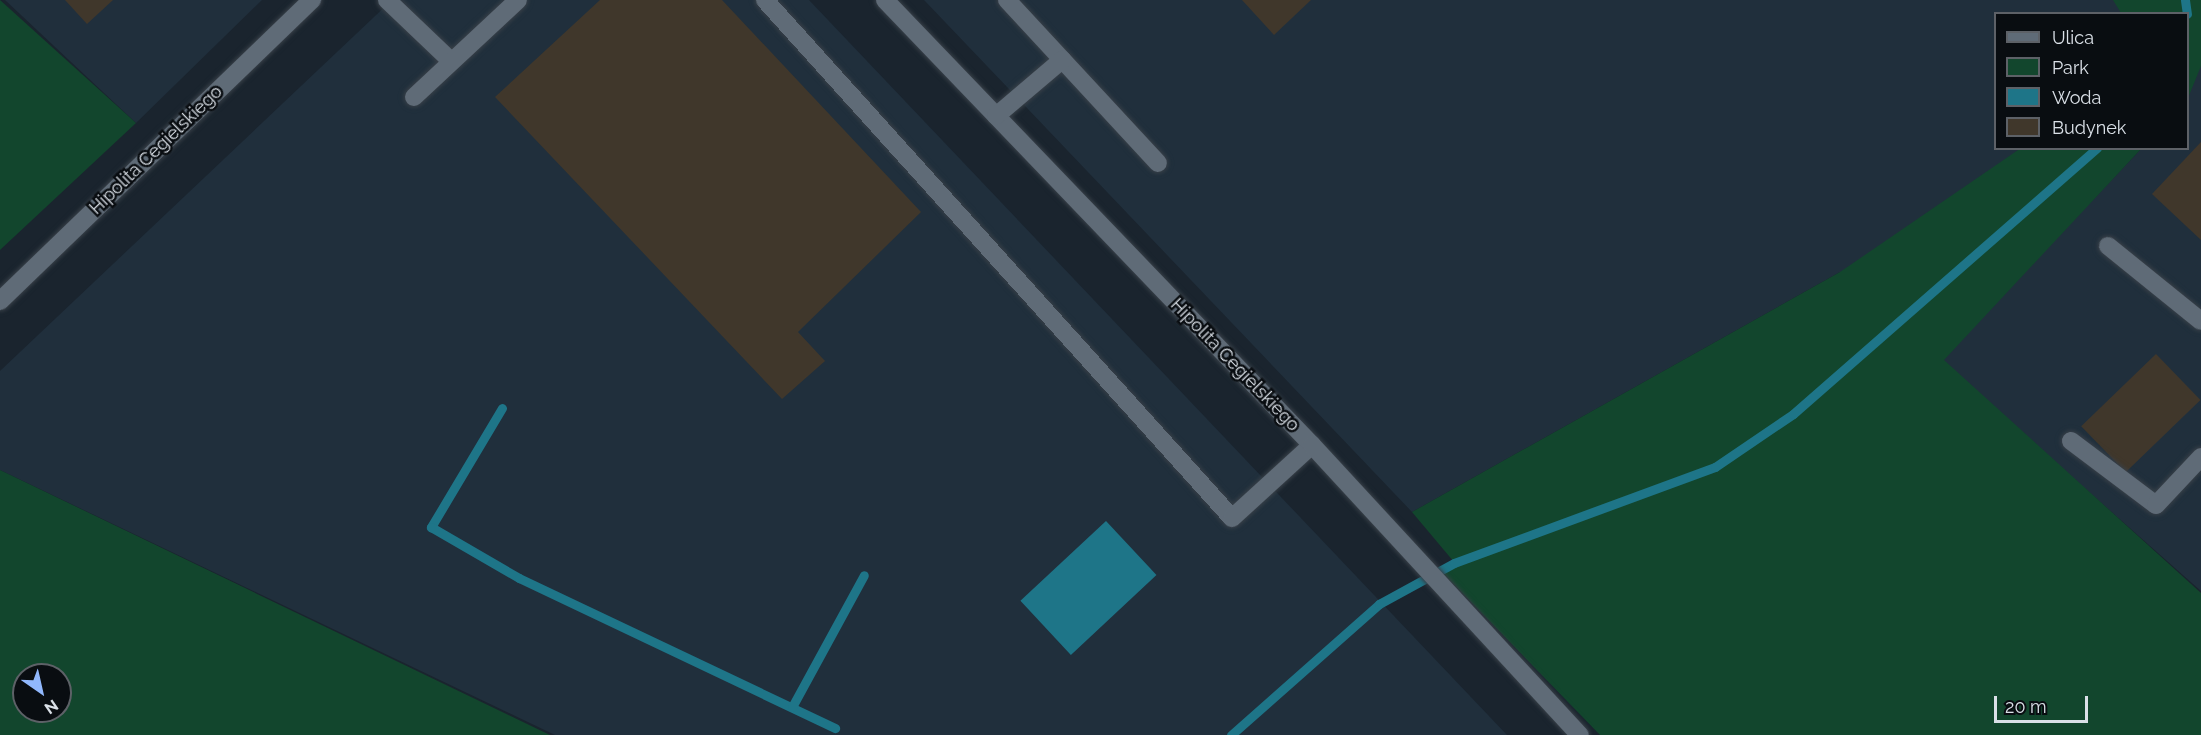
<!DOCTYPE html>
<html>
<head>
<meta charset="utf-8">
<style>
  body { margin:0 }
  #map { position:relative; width:2201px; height:735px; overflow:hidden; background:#1a242e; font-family:Raleway,sans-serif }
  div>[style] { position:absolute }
  .built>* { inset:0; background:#202f3c }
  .green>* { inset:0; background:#12462d }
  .water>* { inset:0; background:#1e7588; transform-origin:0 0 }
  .stream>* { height:9px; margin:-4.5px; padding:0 4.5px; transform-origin:4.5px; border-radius:4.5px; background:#1e7588 }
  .building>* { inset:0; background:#40372b; transform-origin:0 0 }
  .roads { filter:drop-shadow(0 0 2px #384048) drop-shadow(0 0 2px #384048) }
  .minor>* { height:18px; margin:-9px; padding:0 9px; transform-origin:9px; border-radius:9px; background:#5f6b77 }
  span { translate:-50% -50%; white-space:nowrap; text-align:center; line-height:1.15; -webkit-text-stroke:5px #090d11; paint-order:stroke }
  .street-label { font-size:18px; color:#dae0e7 }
  .legend { position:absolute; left:1994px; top:12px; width:195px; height:138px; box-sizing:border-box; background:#090d11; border:2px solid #5d6167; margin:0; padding:8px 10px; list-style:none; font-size:18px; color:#dae0e7 }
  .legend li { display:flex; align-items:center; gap:12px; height:30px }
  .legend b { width:30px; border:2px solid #5d6167 }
  .north { position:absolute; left:12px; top:663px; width:60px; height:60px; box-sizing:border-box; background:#090d11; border:2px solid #5d6167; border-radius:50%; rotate:146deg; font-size:16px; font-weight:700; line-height:24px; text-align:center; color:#dae0e7 }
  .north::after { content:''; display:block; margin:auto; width:21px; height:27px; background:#91b8fd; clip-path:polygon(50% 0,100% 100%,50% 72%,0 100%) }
  .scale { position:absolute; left:1994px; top:696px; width:94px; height:27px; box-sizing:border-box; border:3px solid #dae0e7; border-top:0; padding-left:8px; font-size:18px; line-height:21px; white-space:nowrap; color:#dae0e7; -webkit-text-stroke:4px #090d11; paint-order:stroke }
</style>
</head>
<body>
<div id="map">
  <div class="built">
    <i style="clip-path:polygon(5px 0,262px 0,136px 123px)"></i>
    <i style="clip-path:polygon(392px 0,809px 0,1507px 735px,555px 735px,0 470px,0 371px)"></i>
    <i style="clip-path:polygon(evenodd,924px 0,2201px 0,2201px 591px,1840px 272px,1412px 512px,924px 0,1996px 14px,2188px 14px,2188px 148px,2141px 149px,2088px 205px,2140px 149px,1996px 148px,1996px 14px)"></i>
  </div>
  <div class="green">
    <i style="clip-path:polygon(0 0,136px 123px,0 250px)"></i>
    <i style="clip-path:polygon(2113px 0,2201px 0,2201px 66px,2188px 98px,2188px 14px,2121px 13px)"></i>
    <i style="clip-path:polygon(2021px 148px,2141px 149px,1944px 360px,2201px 593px,2201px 735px,1600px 735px,1440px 570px,1454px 562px,1412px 512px,1840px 272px)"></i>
    <i style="clip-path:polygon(evenodd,0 470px,550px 735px,0 735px,0 470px,24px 675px,60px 675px,60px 711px,24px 711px,24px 675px)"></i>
  </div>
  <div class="water">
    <i style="left:1106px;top:521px;width:74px;height:117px;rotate:47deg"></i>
  </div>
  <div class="stream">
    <i style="left:2185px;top:0;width:14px;rotate:82deg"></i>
    <i style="left:502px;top:408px;width:139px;rotate:120.8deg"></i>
    <i style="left:431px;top:527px;width:102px;rotate:30.1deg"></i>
    <i style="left:519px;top:578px;width:350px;rotate:25.4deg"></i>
    <i style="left:792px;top:707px;width:150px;rotate:-61.4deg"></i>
    <i style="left:1231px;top:735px;width:198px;rotate:-41.5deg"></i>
    <i style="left:1379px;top:604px;width:85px;rotate:-28.7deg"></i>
    <i style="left:1454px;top:563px;width:278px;rotate:-20.2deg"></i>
    <i style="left:1715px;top:467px;width:94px;rotate:-34.2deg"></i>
    <i style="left:1793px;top:414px;width:404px;rotate:-41.2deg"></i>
  </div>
  <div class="building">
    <i style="clip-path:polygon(65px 0,113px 0,87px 24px)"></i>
    <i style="clip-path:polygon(600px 0,722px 0,921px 212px,798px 332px,825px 361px,782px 399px,495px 97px)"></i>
    <i style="clip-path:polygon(1242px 0,1311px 0,1274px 35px)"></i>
    <i style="clip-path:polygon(2201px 142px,2201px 240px,2152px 194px)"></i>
    <i style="left:2156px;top:354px;width:64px;height:104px;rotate:46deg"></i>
  </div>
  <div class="roads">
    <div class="minor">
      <i style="left:387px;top:0;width:88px;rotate:43.6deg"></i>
      <i style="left:765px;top:0;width:697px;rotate:47.96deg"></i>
      <i style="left:1232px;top:518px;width:108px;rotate:-42.4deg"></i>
      <i style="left:885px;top:0;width:617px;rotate:46.18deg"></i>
      <i style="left:1312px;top:445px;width:395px;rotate:47.3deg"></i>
      <i style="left:1007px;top:0;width:222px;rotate:47.2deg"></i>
      <i style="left:414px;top:97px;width:142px;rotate:-43deg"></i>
      <i style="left:996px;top:116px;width:87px;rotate:-40.3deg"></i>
      <i style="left:2108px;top:246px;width:119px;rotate:38.9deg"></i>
      <i style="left:0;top:301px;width:434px;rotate:-44deg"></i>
      <i style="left:2071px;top:441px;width:106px;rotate:37deg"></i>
      <i style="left:2156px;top:505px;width:66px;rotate:-46.8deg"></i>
    </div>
  </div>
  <div class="street-label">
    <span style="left:156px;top:150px;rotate:-44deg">Hipolita Cegielskiego</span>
    <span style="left:1235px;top:365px;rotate:46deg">Hipolita Cegielskiego</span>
  </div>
  <ul class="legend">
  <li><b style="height:8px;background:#5f6b77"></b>Ulica</li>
  <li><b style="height:16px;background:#12462d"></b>Park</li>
  <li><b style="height:16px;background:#1e7588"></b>Woda</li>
  <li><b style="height:16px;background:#40372b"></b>Budynek</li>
  </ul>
  <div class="north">N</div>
  <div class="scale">20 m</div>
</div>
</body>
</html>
